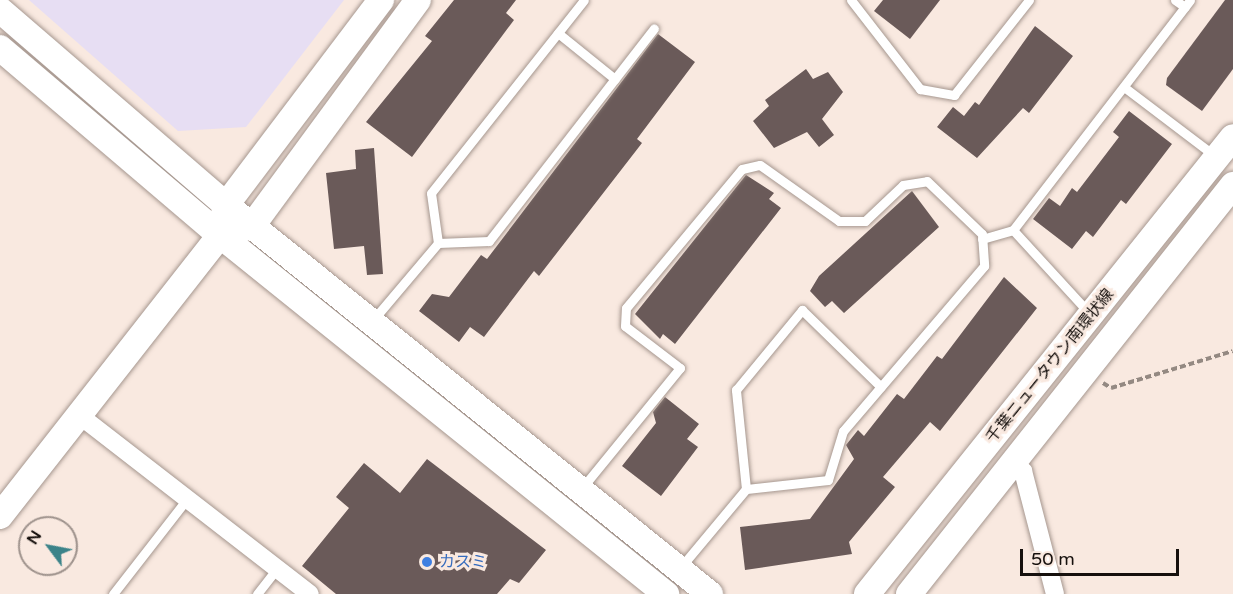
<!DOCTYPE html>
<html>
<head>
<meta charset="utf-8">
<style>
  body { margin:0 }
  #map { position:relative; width:1233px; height:594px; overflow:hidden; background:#f9e9e0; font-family:"Varela Round","Noto Sans JP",sans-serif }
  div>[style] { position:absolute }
  .commercial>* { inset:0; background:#e7def3 }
  .building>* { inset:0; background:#6a5a59 }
  .path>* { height:4px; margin-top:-2px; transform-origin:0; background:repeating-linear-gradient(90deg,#948982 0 6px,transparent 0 9px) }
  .roads { filter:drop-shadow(0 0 2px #a6978f) drop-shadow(0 0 2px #a6978f) }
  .lane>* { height:9px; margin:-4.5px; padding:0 4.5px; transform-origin:4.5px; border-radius:4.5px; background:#fff }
  .street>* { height:18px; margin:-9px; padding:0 9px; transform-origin:9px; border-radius:9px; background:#fff }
  .secondary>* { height:26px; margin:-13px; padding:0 13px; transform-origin:13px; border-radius:13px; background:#fff }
  .dots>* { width:16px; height:16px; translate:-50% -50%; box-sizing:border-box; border:3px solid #f9e9e0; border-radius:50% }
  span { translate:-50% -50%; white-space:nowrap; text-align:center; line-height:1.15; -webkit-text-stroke:6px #f9e9e0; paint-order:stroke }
  .street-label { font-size:16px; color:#16100d }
  .shop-label { font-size:16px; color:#366cbe }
  .left { translate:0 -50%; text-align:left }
  .north { position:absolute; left:18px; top:516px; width:60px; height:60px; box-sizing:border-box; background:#f9e9e0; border:2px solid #9e928c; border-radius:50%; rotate:302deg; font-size:16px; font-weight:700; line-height:24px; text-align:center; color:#16100d }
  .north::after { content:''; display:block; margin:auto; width:21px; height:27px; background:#3b8389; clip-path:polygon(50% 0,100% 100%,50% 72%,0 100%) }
  .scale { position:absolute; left:1020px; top:549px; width:159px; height:27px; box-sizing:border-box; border:3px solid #16100d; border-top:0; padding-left:8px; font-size:18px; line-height:21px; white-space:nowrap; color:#16100d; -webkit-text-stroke:4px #f9e9e0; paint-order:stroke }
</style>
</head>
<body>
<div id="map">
  <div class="commercial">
    <i style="clip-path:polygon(29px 0,344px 0,246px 127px,178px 131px)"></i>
  </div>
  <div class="building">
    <i style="clip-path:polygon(454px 0,516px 0,506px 13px,514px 20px,412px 157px,366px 122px,432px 41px,425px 36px)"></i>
    <i style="clip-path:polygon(883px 0,940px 0,910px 39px,874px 11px)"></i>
    <i style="clip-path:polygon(1225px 0,1233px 0,1233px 69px,1202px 111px,1166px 85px,1167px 78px)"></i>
    <i style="clip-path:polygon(1035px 26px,1073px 56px,1029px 113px,1023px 108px,977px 158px,937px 127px,953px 107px,964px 116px,975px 102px,979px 105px)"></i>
    <i style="clip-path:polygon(658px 34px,695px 62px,637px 139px,642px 143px,539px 276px,534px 271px,484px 337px,470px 327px,459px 342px,419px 311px,432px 294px,449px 297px,481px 255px,487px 259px)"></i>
    <i style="clip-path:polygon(806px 69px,813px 79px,828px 72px,843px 92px,822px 119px,834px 135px,819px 147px,807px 132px,774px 148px,753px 121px,769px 106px,765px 100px)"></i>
    <i style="clip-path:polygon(1129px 111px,1172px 144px,1126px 204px,1121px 200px,1093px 237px,1086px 231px,1072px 249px,1033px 219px,1049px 198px,1060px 206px,1072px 188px,1077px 192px,1119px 137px,1113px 132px)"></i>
    <i style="clip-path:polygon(374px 148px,383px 274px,367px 275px,364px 246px,334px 249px,326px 173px,356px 169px,355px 150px)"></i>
    <i style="clip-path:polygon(746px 175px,774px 193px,769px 199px,781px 208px,675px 344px,663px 334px,660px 339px,635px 314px)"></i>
    <i style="clip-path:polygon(912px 191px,939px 227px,844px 313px,832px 301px,825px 307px,810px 291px,819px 276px)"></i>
    <i style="clip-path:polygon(1004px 277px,1037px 308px,940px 431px,930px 422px,883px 477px,895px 487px,849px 542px,852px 554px,745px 570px,740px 527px,810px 519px,854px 459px,846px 445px,858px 430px,864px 436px,897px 394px,904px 399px,937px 356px,942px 359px)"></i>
    <i style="clip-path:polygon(665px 397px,699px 424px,687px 439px,698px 447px,661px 496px,622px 466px,656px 423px,653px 412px)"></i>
    <i style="clip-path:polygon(427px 459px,546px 550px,519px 583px,510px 579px,497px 594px,336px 594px,302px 566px,349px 508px,336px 497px,364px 463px,400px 493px)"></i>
  </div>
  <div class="path">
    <i style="left:1103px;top:383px;width:9px;rotate:32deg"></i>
    <i style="left:1111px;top:388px;width:127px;rotate:-16.9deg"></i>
  </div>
  <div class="roads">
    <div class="lane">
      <i style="left:851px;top:0;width:113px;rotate:52.2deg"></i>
      <i style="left:920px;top:89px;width:35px;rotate:10deg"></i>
      <i style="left:954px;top:95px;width:121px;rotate:-51.7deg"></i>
      <i style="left:1175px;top:0;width:12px;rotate:35deg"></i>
      <i style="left:558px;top:33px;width:73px;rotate:38.9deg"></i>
      <i style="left:1124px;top:87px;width:114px;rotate:37.2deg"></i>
      <i style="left:1013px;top:230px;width:290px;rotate:-52.4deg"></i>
      <i style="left:982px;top:239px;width:32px;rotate:-16deg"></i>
      <i style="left:1013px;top:230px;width:113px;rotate:47.5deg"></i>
      <i style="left:438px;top:243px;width:50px;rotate:-98deg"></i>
      <i style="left:431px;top:193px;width:246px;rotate:-51.6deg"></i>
      <i style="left:373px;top:320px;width:101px;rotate:-49.8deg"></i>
      <i style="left:438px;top:243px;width:51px;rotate:-2.2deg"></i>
      <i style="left:489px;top:241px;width:269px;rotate:-52.2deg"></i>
      <i style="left:582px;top:488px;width:155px;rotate:-50.8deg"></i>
      <i style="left:680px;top:368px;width:69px;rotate:-142.6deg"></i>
      <i style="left:625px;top:326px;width:18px;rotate:-87deg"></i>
      <i style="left:626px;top:308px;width:181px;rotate:-50.2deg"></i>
      <i style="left:742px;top:169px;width:18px;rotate:-13deg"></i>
      <i style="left:760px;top:165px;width:97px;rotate:35.3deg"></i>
      <i style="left:839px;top:221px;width:26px"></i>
      <i style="left:865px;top:221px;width:52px;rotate:-43.5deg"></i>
      <i style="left:903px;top:185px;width:24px;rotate:-9deg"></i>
      <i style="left:927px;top:181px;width:76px;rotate:43.9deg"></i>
      <i style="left:982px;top:234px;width:32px;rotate:86deg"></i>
      <i style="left:984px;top:266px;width:217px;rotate:130.5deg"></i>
      <i style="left:843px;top:431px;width:51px;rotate:107deg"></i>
      <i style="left:828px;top:480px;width:82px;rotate:173.7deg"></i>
      <i style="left:746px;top:489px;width:103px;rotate:129.9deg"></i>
      <i style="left:746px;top:489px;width:100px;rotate:-95.8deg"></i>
      <i style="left:736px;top:390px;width:104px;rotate:-50.5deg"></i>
      <i style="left:802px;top:310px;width:110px;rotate:44.3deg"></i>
      <i style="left:113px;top:594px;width:120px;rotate:-52.1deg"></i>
      <i style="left:257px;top:594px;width:33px;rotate:-52deg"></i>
    </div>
    <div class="street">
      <i style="left:79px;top:415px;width:292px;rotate:37.8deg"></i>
      <i style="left:1012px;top:463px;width:14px;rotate:36deg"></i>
      <i style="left:1023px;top:471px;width:127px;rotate:75.4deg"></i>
    </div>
    <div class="secondary">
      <i style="left:0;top:10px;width:298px;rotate:40.8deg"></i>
      <i style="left:226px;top:205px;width:621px;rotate:38.79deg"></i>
      <i style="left:0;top:48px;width:289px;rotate:40.4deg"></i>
      <i style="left:220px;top:235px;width:573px;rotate:38.83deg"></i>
      <i style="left:238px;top:230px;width:15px;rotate:-16deg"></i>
      <i style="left:252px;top:226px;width:280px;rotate:-53.7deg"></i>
      <i style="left:0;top:516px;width:357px;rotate:-51.9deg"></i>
      <i style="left:220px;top:235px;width:31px;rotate:-79deg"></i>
      <i style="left:226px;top:205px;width:257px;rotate:-52.9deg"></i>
      <i style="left:867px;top:594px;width:585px;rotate:-51.31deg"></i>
      <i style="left:909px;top:594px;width:522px;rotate:-51.61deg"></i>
    </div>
  </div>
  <div class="dots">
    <i style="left:427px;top:562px;background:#3f7fe0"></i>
  </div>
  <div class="street-label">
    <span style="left:1050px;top:366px;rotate:-51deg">千葉ニュータウン南環状線</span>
  </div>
  <div class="shop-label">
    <span class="left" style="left:439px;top:562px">カスミ</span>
  </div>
  <div class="north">N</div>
  <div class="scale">50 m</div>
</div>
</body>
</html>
